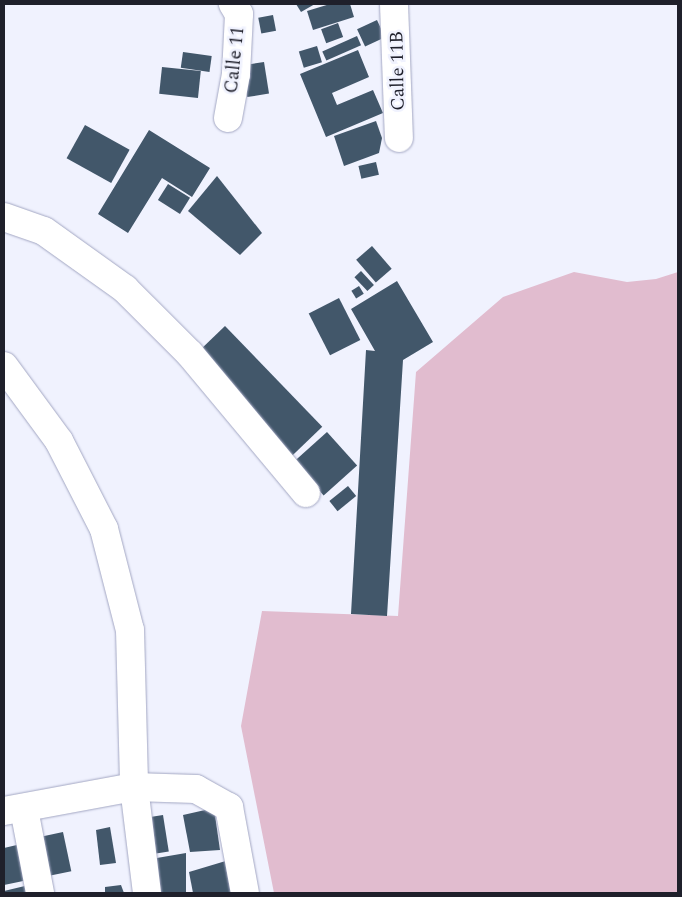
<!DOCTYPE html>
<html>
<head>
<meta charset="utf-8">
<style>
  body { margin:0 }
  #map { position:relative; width:682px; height:897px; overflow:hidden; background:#f0f2fe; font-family:Spectral,serif }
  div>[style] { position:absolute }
  .green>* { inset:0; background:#e1bccf }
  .building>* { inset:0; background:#42576a; transform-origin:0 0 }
  .roads { filter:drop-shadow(0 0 1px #a3a7c3) drop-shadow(0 0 1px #a3a7c3) }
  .minor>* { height:28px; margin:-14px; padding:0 14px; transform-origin:14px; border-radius:14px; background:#fff }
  span { translate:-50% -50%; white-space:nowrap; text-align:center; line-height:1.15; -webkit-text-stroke:5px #f0f2fe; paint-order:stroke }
  .street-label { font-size:19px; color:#1f202b }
  .frame { position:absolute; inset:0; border:5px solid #1f202b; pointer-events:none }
</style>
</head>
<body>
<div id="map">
  <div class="green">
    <i style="clip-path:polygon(574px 272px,627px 282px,656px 279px,678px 272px,678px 893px,274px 893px,241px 726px,262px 611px,398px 616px,416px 372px,503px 297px)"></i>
  </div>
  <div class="building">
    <i style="clip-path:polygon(296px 4px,315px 4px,301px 12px)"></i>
    <i style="clip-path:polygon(330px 4px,350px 4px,354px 17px,313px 30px,307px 11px)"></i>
    <i style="left:273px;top:15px;width:16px;height:15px;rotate:79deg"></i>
    <i style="left:377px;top:20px;width:19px;height:22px;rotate:65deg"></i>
    <i style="left:338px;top:23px;width:15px;height:18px;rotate:70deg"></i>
    <i style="left:357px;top:36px;width:10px;height:38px;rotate:66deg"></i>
    <i style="left:317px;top:46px;width:17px;height:19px;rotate:73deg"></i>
    <i style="clip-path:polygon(358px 50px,369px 77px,332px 93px,337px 105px,373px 90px,383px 113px,326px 137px,300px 74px)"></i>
    <i style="left:183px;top:52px;width:29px;height:16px;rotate:8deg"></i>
    <i style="left:264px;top:62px;width:32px;height:22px;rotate:81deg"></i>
    <i style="left:162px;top:67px;width:39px;height:27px;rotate:6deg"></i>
    <i style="clip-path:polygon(376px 121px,382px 138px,379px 153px,344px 166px,334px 136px)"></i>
    <i style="left:85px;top:125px;width:51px;height:38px;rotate:29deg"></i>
    <i style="clip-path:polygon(149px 130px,210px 168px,192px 197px,162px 178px,128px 233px,98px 214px)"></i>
    <i style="left:376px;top:162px;width:13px;height:18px;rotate:77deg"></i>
    <i style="clip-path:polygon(217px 176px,262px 233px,240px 255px,188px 211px)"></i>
    <i style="left:168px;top:184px;width:26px;height:19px;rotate:32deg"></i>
    <i style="left:372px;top:246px;width:30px;height:21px;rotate:49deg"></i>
    <i style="left:361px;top:271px;width:19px;height:9px;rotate:47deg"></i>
    <i style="clip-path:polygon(397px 281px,433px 342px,403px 360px,387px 616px,351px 614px,366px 350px,375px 351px,351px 309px)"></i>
    <i style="left:359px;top:286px;width:9px;height:9px;rotate:58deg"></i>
    <i style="left:339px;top:298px;width:47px;height:34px;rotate:63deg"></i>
    <i style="left:225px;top:326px;width:140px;height:43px;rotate:46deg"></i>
    <i style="left:327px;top:432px;width:45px;height:45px;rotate:48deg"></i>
    <i style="left:348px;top:486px;width:13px;height:24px;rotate:51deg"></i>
    <i style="clip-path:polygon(214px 808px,220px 850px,190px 852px,183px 815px)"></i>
    <i style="left:163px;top:815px;width:37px;height:16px;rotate:81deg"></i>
    <i style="clip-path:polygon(110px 827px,116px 863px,100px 865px,96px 830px)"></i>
    <i style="left:63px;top:832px;width:40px;height:25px;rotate:78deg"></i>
    <i style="clip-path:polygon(21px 844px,28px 880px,4px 885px,4px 848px)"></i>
    <i style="clip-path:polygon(186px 853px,186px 893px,158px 893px,151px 859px)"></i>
    <i style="clip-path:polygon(229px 860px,231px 893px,193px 893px,189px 872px)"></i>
    <i style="clip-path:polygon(29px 885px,31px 893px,4px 893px,4px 891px)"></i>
    <i style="clip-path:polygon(121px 885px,124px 893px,105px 893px,105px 887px)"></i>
  </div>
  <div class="roads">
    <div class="minor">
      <i style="left:394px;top:4px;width:134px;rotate:87.9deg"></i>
      <i style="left:228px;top:118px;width:45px;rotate:-79.7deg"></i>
      <i style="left:236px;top:74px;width:60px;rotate:-87.1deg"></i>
      <i style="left:239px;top:14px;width:12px;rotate:-121deg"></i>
      <i style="left:4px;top:217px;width:42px;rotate:19.3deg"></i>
      <i style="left:44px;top:231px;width:100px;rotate:35.6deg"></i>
      <i style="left:125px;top:289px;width:92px;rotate:45deg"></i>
      <i style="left:190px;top:354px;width:181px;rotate:50.2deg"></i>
      <i style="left:4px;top:366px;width:93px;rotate:53.7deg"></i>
      <i style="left:59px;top:441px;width:99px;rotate:62.9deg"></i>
      <i style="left:104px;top:529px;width:104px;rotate:75.6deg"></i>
      <i style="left:130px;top:630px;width:157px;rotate:88.5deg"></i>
      <i style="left:134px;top:787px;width:107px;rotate:83deg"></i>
      <i style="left:24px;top:809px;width:86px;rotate:79.2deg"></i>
      <i style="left:4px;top:811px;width:132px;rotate:-10.5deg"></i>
      <i style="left:134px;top:787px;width:62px;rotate:1.8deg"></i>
      <i style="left:196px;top:789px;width:38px;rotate:29deg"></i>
      <i style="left:229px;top:807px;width:87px;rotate:79.5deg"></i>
    </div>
  </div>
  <div class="street-label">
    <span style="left:235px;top:60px;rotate:-84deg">Calle 11</span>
    <span style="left:398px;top:71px;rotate:-91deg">Calle 11B</span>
  </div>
  <div class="frame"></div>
</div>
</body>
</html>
